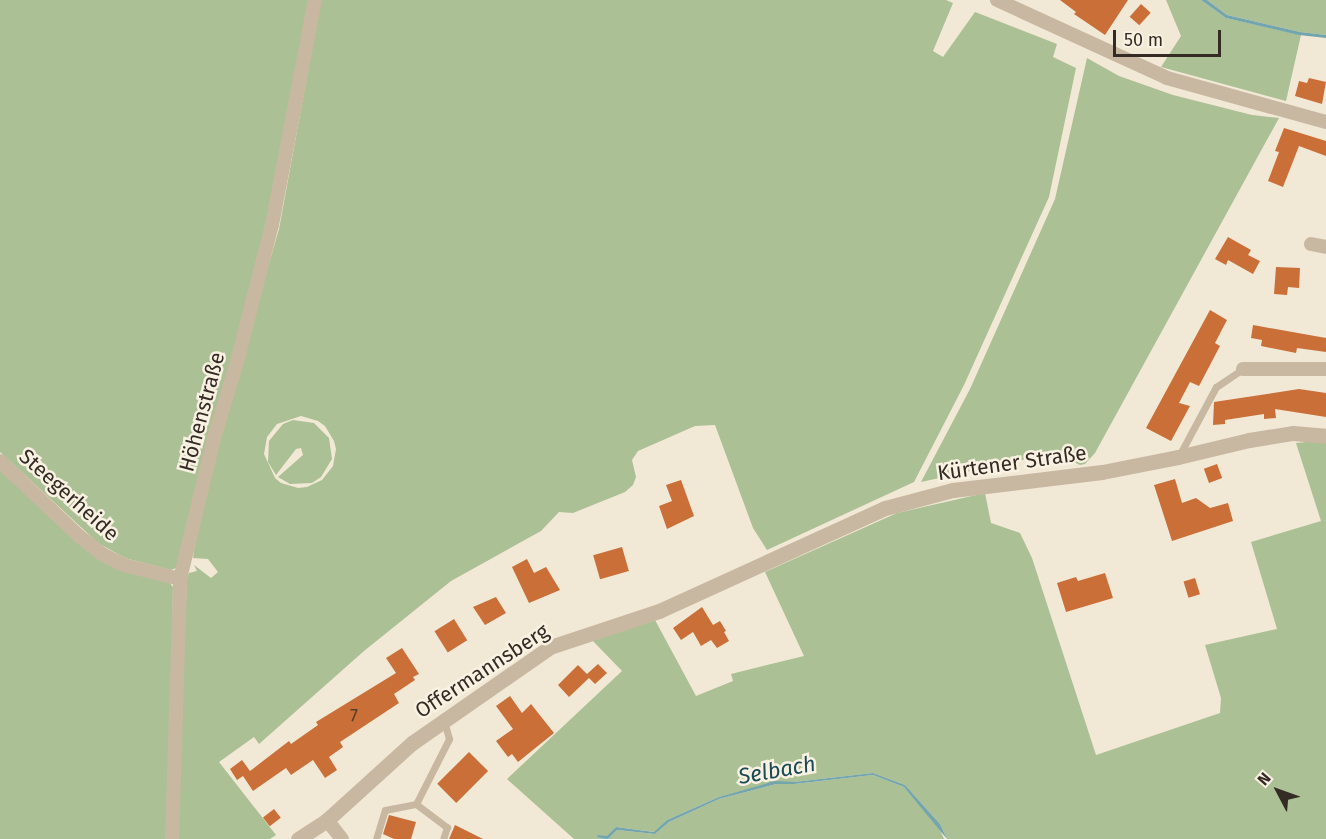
<!DOCTYPE html>
<html>
<head>
<meta charset="utf-8">
<style>
  body { margin:0 }
  #map { position:relative; width:1326px; height:839px; overflow:hidden; background:#f1e8d5; font-family:"Fira Sans",sans-serif }
  div>[style] { position:absolute }
  .green>* { inset:0; background:#acc095 }
  .water>* { inset:0; background:#73a5af }
  .building>* { inset:0; background:#cb6f39; transform-origin:0 0 }
  .service>* { height:7px; margin:-3.5px; padding:0 3.5px; transform-origin:3.5px; border-radius:3.5px; background:#c9b8a1 }
  .minor>* { height:14px; margin:-7px; padding:0 7px; transform-origin:7px; border-radius:7px; background:#c9b8a1 }
  .tertiary>* { height:15px; margin:-7.5px; padding:0 7.5px; transform-origin:7.5px; border-radius:7.5px; background:#c9b8a1 }
  span { translate:-50% -50%; white-space:nowrap; text-align:center; line-height:1.15; -webkit-text-stroke:5px #f9f1e1; paint-order:stroke }
  .number-label { font-size:18px; color:#593c29 }
  .number-label span { -webkit-text-stroke-width:0 }
  .street-label { font-size:21px; color:#332b24 }
  .water-label { font-size:22px; color:#194a56; font-style:italic }
  .north { position:absolute; left:1248px; top:761px; width:60px; height:60px; -webkit-text-stroke:4px #f9f1e1; paint-order:stroke; rotate:311deg; font-size:16px; font-weight:700; line-height:24px; text-align:center; color:#332b24 }
  .north::after { content:''; display:block; margin:auto; width:21px; height:27px; background:#332b24; clip-path:polygon(50% 0,100% 100%,50% 72%,0 100%) }
  .scale { position:absolute; left:1113px; top:30px; width:108px; height:27px; box-sizing:border-box; border:3px solid #332b24; border-top:0; padding-left:8px; font-size:18px; line-height:21px; white-space:nowrap; color:#332b24; -webkit-text-stroke:4px #f9f1e1; paint-order:stroke }
</style>
</head>
<body>
<div id="map">
  <div class="green">
    <i style="clip-path:polygon(0 0,311px 0,268px 224px,176px 568px,171px 570px,125px 558px,98px 543px,0 452px)"></i>
    <i style="clip-path:polygon(evenodd,321px 0,946px 0,953px 3px,933px 51px,943px 57px,975px 12px,1057px 44px,1053px 57px,1076px 68px,1049px 197px,964px 385px,914px 482px,767px 550px,753px 528px,715px 425px,695px 426px,638px 451px,632px 460px,636px 477px,633px 485px,625px 492px,573px 513px,559px 512px,541px 531px,451px 581px,364px 651px,259px 744px,254px 737px,219px 762px,276px 835px,270px 839px,176px 839px,187px 578px,189px 573px,197px 571px,194px 565px,211px 578px,218px 572px,208px 559px,193px 558px,194px 550px,213px 456px,279px 229px,321px 0,301px 416px,318px 421px,325px 426px,334px 441px,336px 449px,333px 466px,322px 480px,307px 487px,298px 488px,281px 483px,275px 478px,264px 454px,267px 437px,277px 424px,301px 416px)"></i>
    <i style="clip-path:polygon(1166px 0,1201px 0,1226px 18px,1301px 35px,1286px 101px,1161px 67px,1181px 36px)"></i>
    <i style="clip-path:polygon(1207px 0,1326px 0,1326px 35px,1300px 32px,1227px 15px)"></i>
    <i style="clip-path:polygon(1087px 58px,1119px 76px,1173px 95px,1252px 115px,1279px 118px,1095px 453px,1085px 464px,1080px 465px,1065px 458px,1035px 457px,921px 482px,970px 389px,1055px 199px)"></i>
    <i style="clip-path:polygon(293px 420px,314px 423px,329px 438px,332px 459px,321px 477px,312px 483px,290px 484px,278px 477px,303px 455px,301px 448px,296px 449px,276px 475px,268px 462px,269px 441px,283px 424px)"></i>
    <i style="clip-path:polygon(1316px 441px,1326px 442px,1326px 839px,947px 839px,940px 824px,905px 785px,873px 773px,794px 782px,775px 782px,719px 797px,667px 820px,655px 832px,616px 827px,607px 837px,598px 835px,608px 839px,617px 830px,655px 834px,669px 822px,719px 799px,776px 784px,794px 784px,873px 775px,904px 787px,938px 825px,944px 839px,574px 839px,507px 779px,622px 671px,592px 640px,655px 620px,696px 696px,733px 681px,731px 674px,804px 656px,765px 572px,897px 513px,985px 493px,991px 523px,1020px 533px,1032px 558px,1096px 755px,1220px 713px,1221px 698px,1205px 645px,1277px 629px,1251px 542px,1321px 521px,1296px 443px)"></i>
    <i style="clip-path:polygon(0 468px,77px 538px,169px 582px,173px 587px,168px 839px,0 839px)"></i>
  </div>
  <div class="water">
    <i style="clip-path:polygon(1201px 0,1207px 0,1227px 15px,1300px 32px,1326px 35px,1326px 38px,1299px 35px,1226px 18px)"></i>
    <i style="clip-path:polygon(873px 773px,905px 785px,940px 824px,947px 839px,904px 787px,873px 775px,794px 784px,776px 784px,719px 799px,669px 822px,655px 834px,617px 830px,608px 839px,597px 837px,598px 835px,607px 836px,616px 827px,654px 832px,667px 820px,719px 797px,775px 781px,794px 782px)"></i>
  </div>
  <div class="building">
    <i style="clip-path:polygon(1060px 0,1128px 0,1105px 35px,1074px 14px,1076px 12px)"></i>
    <i style="left:1141px;top:4px;width:13px;height:17px;rotate:42deg"></i>
    <i style="clip-path:polygon(1309px 78px,1326px 82px,1322px 104px,1295px 96px,1299px 81px,1307px 83px)"></i>
    <i style="clip-path:polygon(1284px 128px,1326px 141px,1326px 156px,1299px 146px,1283px 187px,1268px 181px,1279px 152px,1275px 151px)"></i>
    <i style="clip-path:polygon(1228px 237px,1251px 250px,1248px 255px,1260px 261px,1253px 274px,1228px 260px,1226px 265px,1215px 259px)"></i>
    <i style="clip-path:polygon(1276px 267px,1300px 268px,1299px 288px,1288px 287px,1287px 295px,1274px 294px)"></i>
    <i style="clip-path:polygon(1210px 310px,1227px 320px,1215px 343px,1220px 346px,1199px 386px,1190px 382px,1179px 403px,1190px 406px,1171px 441px,1146px 428px)"></i>
    <i style="clip-path:polygon(1253px 325px,1326px 338px,1326px 352px,1297px 348px,1296px 353px,1261px 346px,1262px 340px,1251px 338px)"></i>
    <i style="clip-path:polygon(1299px 389px,1326px 393px,1326px 417px,1275px 409px,1276px 418px,1264px 419px,1264px 414px,1225px 420px,1225px 424px,1213px 425px,1214px 402px)"></i>
    <i style="left:1217px;top:464px;width:15px;height:14px;rotate:70deg"></i>
    <i style="clip-path:polygon(1175px 479px,1182px 503px,1196px 498px,1210px 508px,1228px 503px,1233px 521px,1172px 541px,1154px 485px)"></i>
    <i style="clip-path:polygon(681px 480px,694px 516px,667px 529px,659px 506px,672px 501px,666px 485px)"></i>
    <i style="left:622px;top:547px;width:25px;height:30px;rotate:74deg"></i>
    <i style="clip-path:polygon(527px 559px,534px 573px,546px 567px,560px 590px,529px 603px,512px 567px)"></i>
    <i style="clip-path:polygon(1105px 573px,1113px 598px,1066px 612px,1057px 583px,1076px 577px,1078px 581px)"></i>
    <i style="left:1195px;top:578px;width:17px;height:12px;rotate:73deg"></i>
    <i style="clip-path:polygon(496px 597px,506px 613px,485px 625px,473px 607px)"></i>
    <i style="clip-path:polygon(702px 607px,713px 625px,720px 621px,726px 631px,724px 632px,729px 641px,717px 648px,711px 640px,701px 646px,693px 632px,681px 640px,673px 628px)"></i>
    <i style="left:454px;top:619px;width:25px;height:23px;rotate:58deg"></i>
    <i style="clip-path:polygon(402px 648px,419px 674px,413px 677px,415px 680px,394px 694px,399px 703px,340px 742px,343px 747px,329px 757px,337px 770px,325px 778px,313px 760px,291px 775px,286px 768px,253px 791px,243px 776px,237px 780px,230px 769px,242px 760px,250px 771px,289px 741px,291px 744px,318px 725px,316px 722px,396px 673px,386px 658px)"></i>
    <i style="clip-path:polygon(598px 664px,607px 673px,595px 684px,589px 678px,569px 697px,558px 685px,578px 665px,587px 674px)"></i>
    <i style="clip-path:polygon(510px 696px,522px 713px,531px 704px,554px 733px,518px 762px,512px 754px,508px 757px,496px 741px,513px 729px,496px 706px)"></i>
    <i style="left:469px;top:752px;width:27px;height:45px;rotate:45deg"></i>
    <i style="left:274px;top:809px;width:11px;height:14px;rotate:52deg"></i>
    <i style="clip-path:polygon(389px 815px,416px 822px,411px 839px,394px 839px,383px 834px)"></i>
    <i style="clip-path:polygon(455px 825px,483px 839px,449px 839px)"></i>
  </div>
  <div class="service">
    <i style="left:1180px;top:454px;width:76px;rotate:-61.8deg"></i>
    <i style="left:1216px;top:387px;width:32px;rotate:-34deg"></i>
    <i style="left:416px;top:804px;width:39px;rotate:37deg"></i>
    <i style="left:447px;top:827px;width:13px;rotate:108deg"></i>
    <i style="left:376px;top:839px;width:30px;rotate:-73deg"></i>
    <i style="left:385px;top:810px;width:32px;rotate:-11deg"></i>
    <i style="left:416px;top:804px;width:73px;rotate:-63.1deg"></i>
    <i style="left:449px;top:739px;width:20px;rotate:-105deg"></i>
  </div>
  <div class="minor">
    <i style="left:997px;top:0;width:187px;rotate:24.6deg"></i>
    <i style="left:1167px;top:78px;width:165px;rotate:15.5deg"></i>
    <i style="left:1311px;top:244px;width:15px;rotate:11deg"></i>
    <i style="left:1243px;top:369px;width:83px"></i>
    <i style="left:0;top:461px;width:109px;rotate:43.5deg"></i>
    <i style="left:79px;top:536px;width:29px;rotate:38deg"></i>
    <i style="left:102px;top:554px;width:25px;rotate:27deg"></i>
    <i style="left:124px;top:565px;width:58px;rotate:14deg"></i>
    <i style="left:327px;top:820px;width:24px;rotate:52deg"></i>
    <i style="left:172px;top:839px;width:260px;rotate:-88.2deg"></i>
    <i style="left:180px;top:579px;width:145px;rotate:-76.4deg"></i>
    <i style="left:214px;top:438px;width:79px;rotate:-73.2deg"></i>
    <i style="left:237px;top:362px;width:141px;rotate:-75.7deg"></i>
    <i style="left:272px;top:225px;width:229px;rotate:-79.2deg"></i>
  </div>
  <div class="tertiary">
    <i style="left:298px;top:839px;width:35px;rotate:-33deg"></i>
    <i style="left:327px;top:820px;width:115px;rotate:-42.2deg"></i>
    <i style="left:412px;top:743px;width:168px;rotate:-34.8deg"></i>
    <i style="left:550px;top:647px;width:115px;rotate:-18.3deg"></i>
    <i style="left:659px;top:611px;width:248px;rotate:-24.5deg"></i>
    <i style="left:885px;top:508px;width:70px;rotate:-14.8deg"></i>
    <i style="left:953px;top:490px;width:150px;rotate:-6.9deg"></i>
    <i style="left:1102px;top:472px;width:77px;rotate:-11.2deg"></i>
    <i style="left:1178px;top:457px;width:73px;rotate:-13.5deg"></i>
    <i style="left:1249px;top:440px;width:45px;rotate:-9deg"></i>
    <i style="left:1293px;top:433px;width:33px;rotate:5deg"></i>
  </div>
  <div class="number-label">
    <span style="left:354px;top:716px">7</span>
  </div>
  <div class="street-label">
    <span style="left:202px;top:412px;rotate:-75deg">Höhenstraße</span>
    <span style="left:1012px;top:463px;rotate:-8deg">Kürtener Straße</span>
    <span style="left:69px;top:495px;rotate:42deg">Steegerheide</span>
    <span style="left:482px;top:671px;rotate:-33deg">Offermannsberg</span>
  </div>
  <div class="water-label">
    <span style="left:777px;top:770px;rotate:-10deg">Selbach</span>
  </div>
  <div class="north">N</div>
  <div class="scale">50 m</div>
</div>
</body>
</html>
